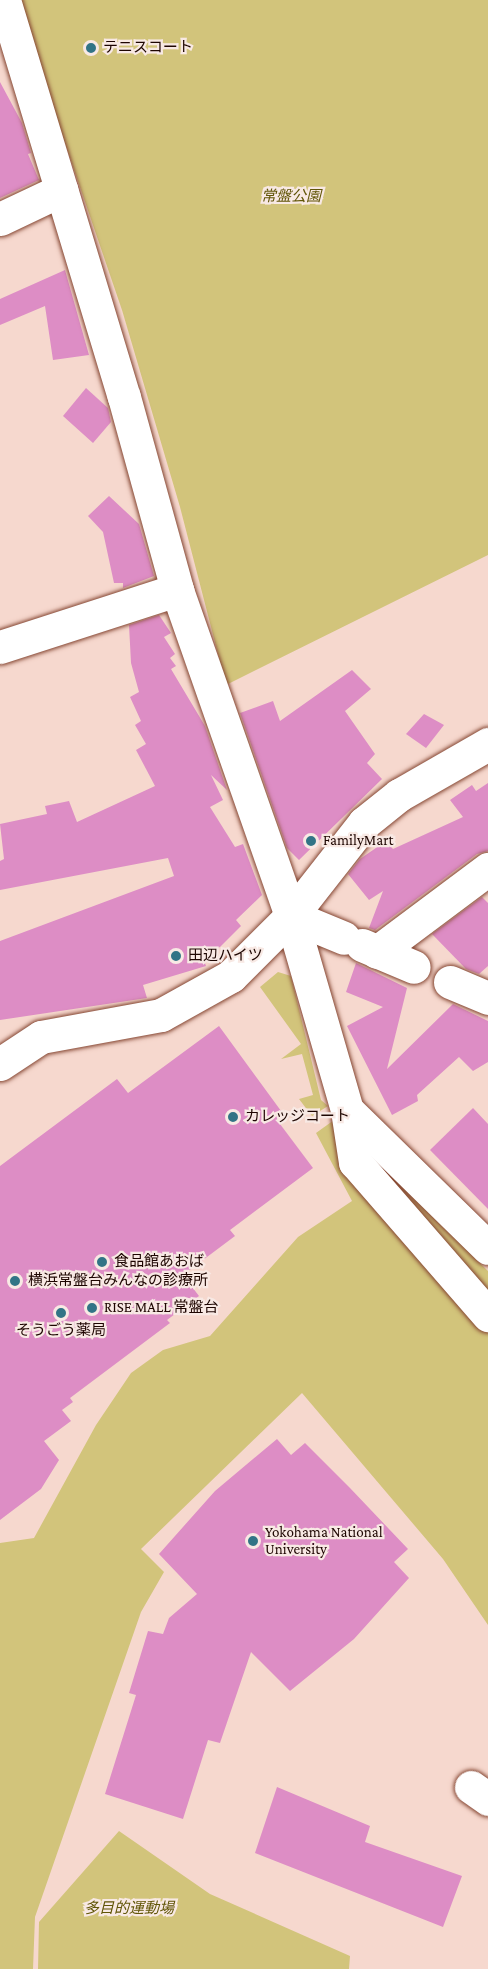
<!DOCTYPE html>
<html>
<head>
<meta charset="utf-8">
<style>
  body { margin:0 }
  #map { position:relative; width:488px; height:1969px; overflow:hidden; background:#f6d8ce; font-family:"Crimson Pro","Noto Sans JP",serif }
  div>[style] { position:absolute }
  .green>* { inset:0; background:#d2c47b }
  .building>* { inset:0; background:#dd8dc5 }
  .roads { filter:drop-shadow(0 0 2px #854632) drop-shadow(0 0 2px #854632) }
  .minor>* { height:33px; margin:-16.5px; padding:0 16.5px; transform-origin:16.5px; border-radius:16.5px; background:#fff }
  .dots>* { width:16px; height:16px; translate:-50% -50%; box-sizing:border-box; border:3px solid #f8e9e4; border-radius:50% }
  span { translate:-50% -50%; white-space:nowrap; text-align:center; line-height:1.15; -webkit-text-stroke:4.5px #f8e9e4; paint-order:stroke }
  .poi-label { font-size:15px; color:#1d0501 }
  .left { translate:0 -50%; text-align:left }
  .park-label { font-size:15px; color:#615507; font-style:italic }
</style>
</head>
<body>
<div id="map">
  <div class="green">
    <i style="clip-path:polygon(16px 0,488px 0,488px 555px,226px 685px,180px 507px,122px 310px)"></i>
    <i style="clip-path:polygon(278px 972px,291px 976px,321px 1100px,328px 1106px,312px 1116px,299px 1099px,313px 1095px,302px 1054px,281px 1059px,301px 1044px,260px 987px)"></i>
    <i style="clip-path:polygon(341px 1115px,362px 1148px,488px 1271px,488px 1625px,443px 1559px,302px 1393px,141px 1549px,164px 1572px,141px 1612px,35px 1917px,33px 1969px,0 1969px,0 1543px,34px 1538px,96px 1425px,131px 1373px,163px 1350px,210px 1336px,298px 1237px,352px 1201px,316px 1133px)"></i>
    <i style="clip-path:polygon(119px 1831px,210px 1894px,350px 1956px,349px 1969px,38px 1969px,39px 1922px)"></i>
  </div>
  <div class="building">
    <i style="clip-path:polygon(0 82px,22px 123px,31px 153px,28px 154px,39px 180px,0 198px)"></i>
    <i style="clip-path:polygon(65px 270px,89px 355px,53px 360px,45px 306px,0 325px,0 299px)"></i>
    <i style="clip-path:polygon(86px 388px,108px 408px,111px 422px,93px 443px,63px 416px)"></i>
    <i style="clip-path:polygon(109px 496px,139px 524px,154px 576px,123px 588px,123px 583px,114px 583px,103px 532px,88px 516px)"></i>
    <i style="clip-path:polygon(159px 615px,171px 633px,164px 637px,175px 654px,170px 658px,176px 666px,171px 669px,205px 726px,227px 790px,211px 775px,223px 800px,210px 807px,235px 847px,243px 844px,262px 895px,236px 920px,241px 926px,220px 947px,202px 955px,206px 966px,143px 985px,147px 998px,0 1020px,0 941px,174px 876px,168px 858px,0 890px,0 861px,4px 859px,0 824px,47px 814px,45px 806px,69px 801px,77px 822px,155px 786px,136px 750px,146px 744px,135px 725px,141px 721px,130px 697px,139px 692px,131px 663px,129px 625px)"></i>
    <i style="clip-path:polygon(352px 670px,371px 689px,345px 711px,375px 754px,367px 763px,382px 779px,299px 860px,287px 848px,240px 713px,273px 701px,280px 721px)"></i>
    <i style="clip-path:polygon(424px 714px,444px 725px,426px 748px,406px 734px)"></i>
    <i style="clip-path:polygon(488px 783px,488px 851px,477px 854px,375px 930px,369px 928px,383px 891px,369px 900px,348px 874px,360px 859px,386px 841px,393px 849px,463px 817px,450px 800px,472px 785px,476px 791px)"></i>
    <i style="clip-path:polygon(482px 897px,488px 903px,488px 966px,479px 974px,466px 969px,432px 934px)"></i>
    <i style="clip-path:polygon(356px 963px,407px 988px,387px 1069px,453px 1004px,488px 1021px,488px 1062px,473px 1071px,459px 1057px,417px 1095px,418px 1101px,392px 1115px,347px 1026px,383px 1007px,346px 992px)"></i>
    <i style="clip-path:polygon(219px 1026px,284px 1115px,277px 1120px,313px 1168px,230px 1230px,235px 1236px,183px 1275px,199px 1296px,167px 1320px,170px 1323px,70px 1398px,73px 1402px,62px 1410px,71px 1421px,44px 1441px,59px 1460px,41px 1489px,0 1520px,0 1166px,117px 1079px,128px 1093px)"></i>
    <i style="clip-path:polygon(473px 1108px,488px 1124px,488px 1209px,430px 1150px)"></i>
    <i style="clip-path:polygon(277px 1439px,291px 1455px,305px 1443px,350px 1488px,408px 1549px,394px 1562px,409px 1578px,354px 1639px,290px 1691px,251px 1652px,220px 1743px,208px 1740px,183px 1819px,105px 1794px,136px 1695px,129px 1693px,148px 1631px,163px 1634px,169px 1618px,197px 1594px,159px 1554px,215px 1491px)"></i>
    <i style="clip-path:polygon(277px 1787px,370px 1826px,365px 1842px,462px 1876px,443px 1927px,255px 1853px)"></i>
  </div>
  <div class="roads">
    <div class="minor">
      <i style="left:4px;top:0;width:415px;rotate:73.2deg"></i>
      <i style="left:124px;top:397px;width:200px;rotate:74.6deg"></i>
      <i style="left:177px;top:590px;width:345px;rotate:70.7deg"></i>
      <i style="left:291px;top:916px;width:202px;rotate:73.9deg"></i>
      <i style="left:347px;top:1110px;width:197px;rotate:44.4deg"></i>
      <i style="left:0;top:219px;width:68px;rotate:-25.4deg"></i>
      <i style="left:0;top:647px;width:186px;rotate:-17.9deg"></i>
      <i style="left:291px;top:916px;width:57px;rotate:22.5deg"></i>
      <i style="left:362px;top:945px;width:56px;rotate:22.9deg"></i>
      <i style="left:377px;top:952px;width:139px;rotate:-36.8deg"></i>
      <i style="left:450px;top:982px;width:41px;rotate:22.8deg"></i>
      <i style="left:0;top:1064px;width:49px;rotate:-33.4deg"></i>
      <i style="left:41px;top:1037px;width:122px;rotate:-10.4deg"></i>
      <i style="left:161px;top:1015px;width:80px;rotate:-29.1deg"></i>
      <i style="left:231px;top:976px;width:85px;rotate:-45deg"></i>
      <i style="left:291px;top:916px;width:118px;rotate:-51.9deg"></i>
      <i style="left:364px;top:823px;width:45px;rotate:-38.7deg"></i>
      <i style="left:399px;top:795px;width:103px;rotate:-29.8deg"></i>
      <i style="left:347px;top:1110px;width:53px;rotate:81.3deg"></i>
      <i style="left:355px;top:1162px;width:203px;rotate:49deg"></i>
      <i style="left:471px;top:1787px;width:21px;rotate:35deg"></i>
    </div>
  </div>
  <div class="dots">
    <i style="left:91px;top:48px;background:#327486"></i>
    <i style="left:311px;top:841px;background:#327486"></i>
    <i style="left:176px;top:956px;background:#327486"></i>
    <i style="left:233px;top:1117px;background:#327486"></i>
    <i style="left:102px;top:1262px;background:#327486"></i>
    <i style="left:15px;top:1281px;background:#327486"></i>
    <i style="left:92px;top:1308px;background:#327486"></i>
    <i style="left:61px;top:1313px;background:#327486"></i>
    <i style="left:253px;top:1541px;background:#327486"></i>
  </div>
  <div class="poi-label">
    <span class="left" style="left:103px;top:48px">テニスコート</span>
    <span class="left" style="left:323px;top:841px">FamilyMart</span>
    <span class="left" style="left:188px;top:956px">田辺ハイツ</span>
    <span class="left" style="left:245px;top:1117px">カレッジコート</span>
    <span class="left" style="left:114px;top:1262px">食品館あおば</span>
    <span class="left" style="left:28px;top:1281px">横浜常盤台みんなの診療所</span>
    <span class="left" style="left:104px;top:1308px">RISE MALL 常盤台</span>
    <span style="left:61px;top:1331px">そうごう薬局</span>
    <span class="left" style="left:265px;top:1541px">Yokohama National<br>University</span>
  </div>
  <div class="park-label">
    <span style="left:291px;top:197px">常盤公園</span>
    <span style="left:129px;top:1909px">多目的運動場</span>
  </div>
</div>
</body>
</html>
